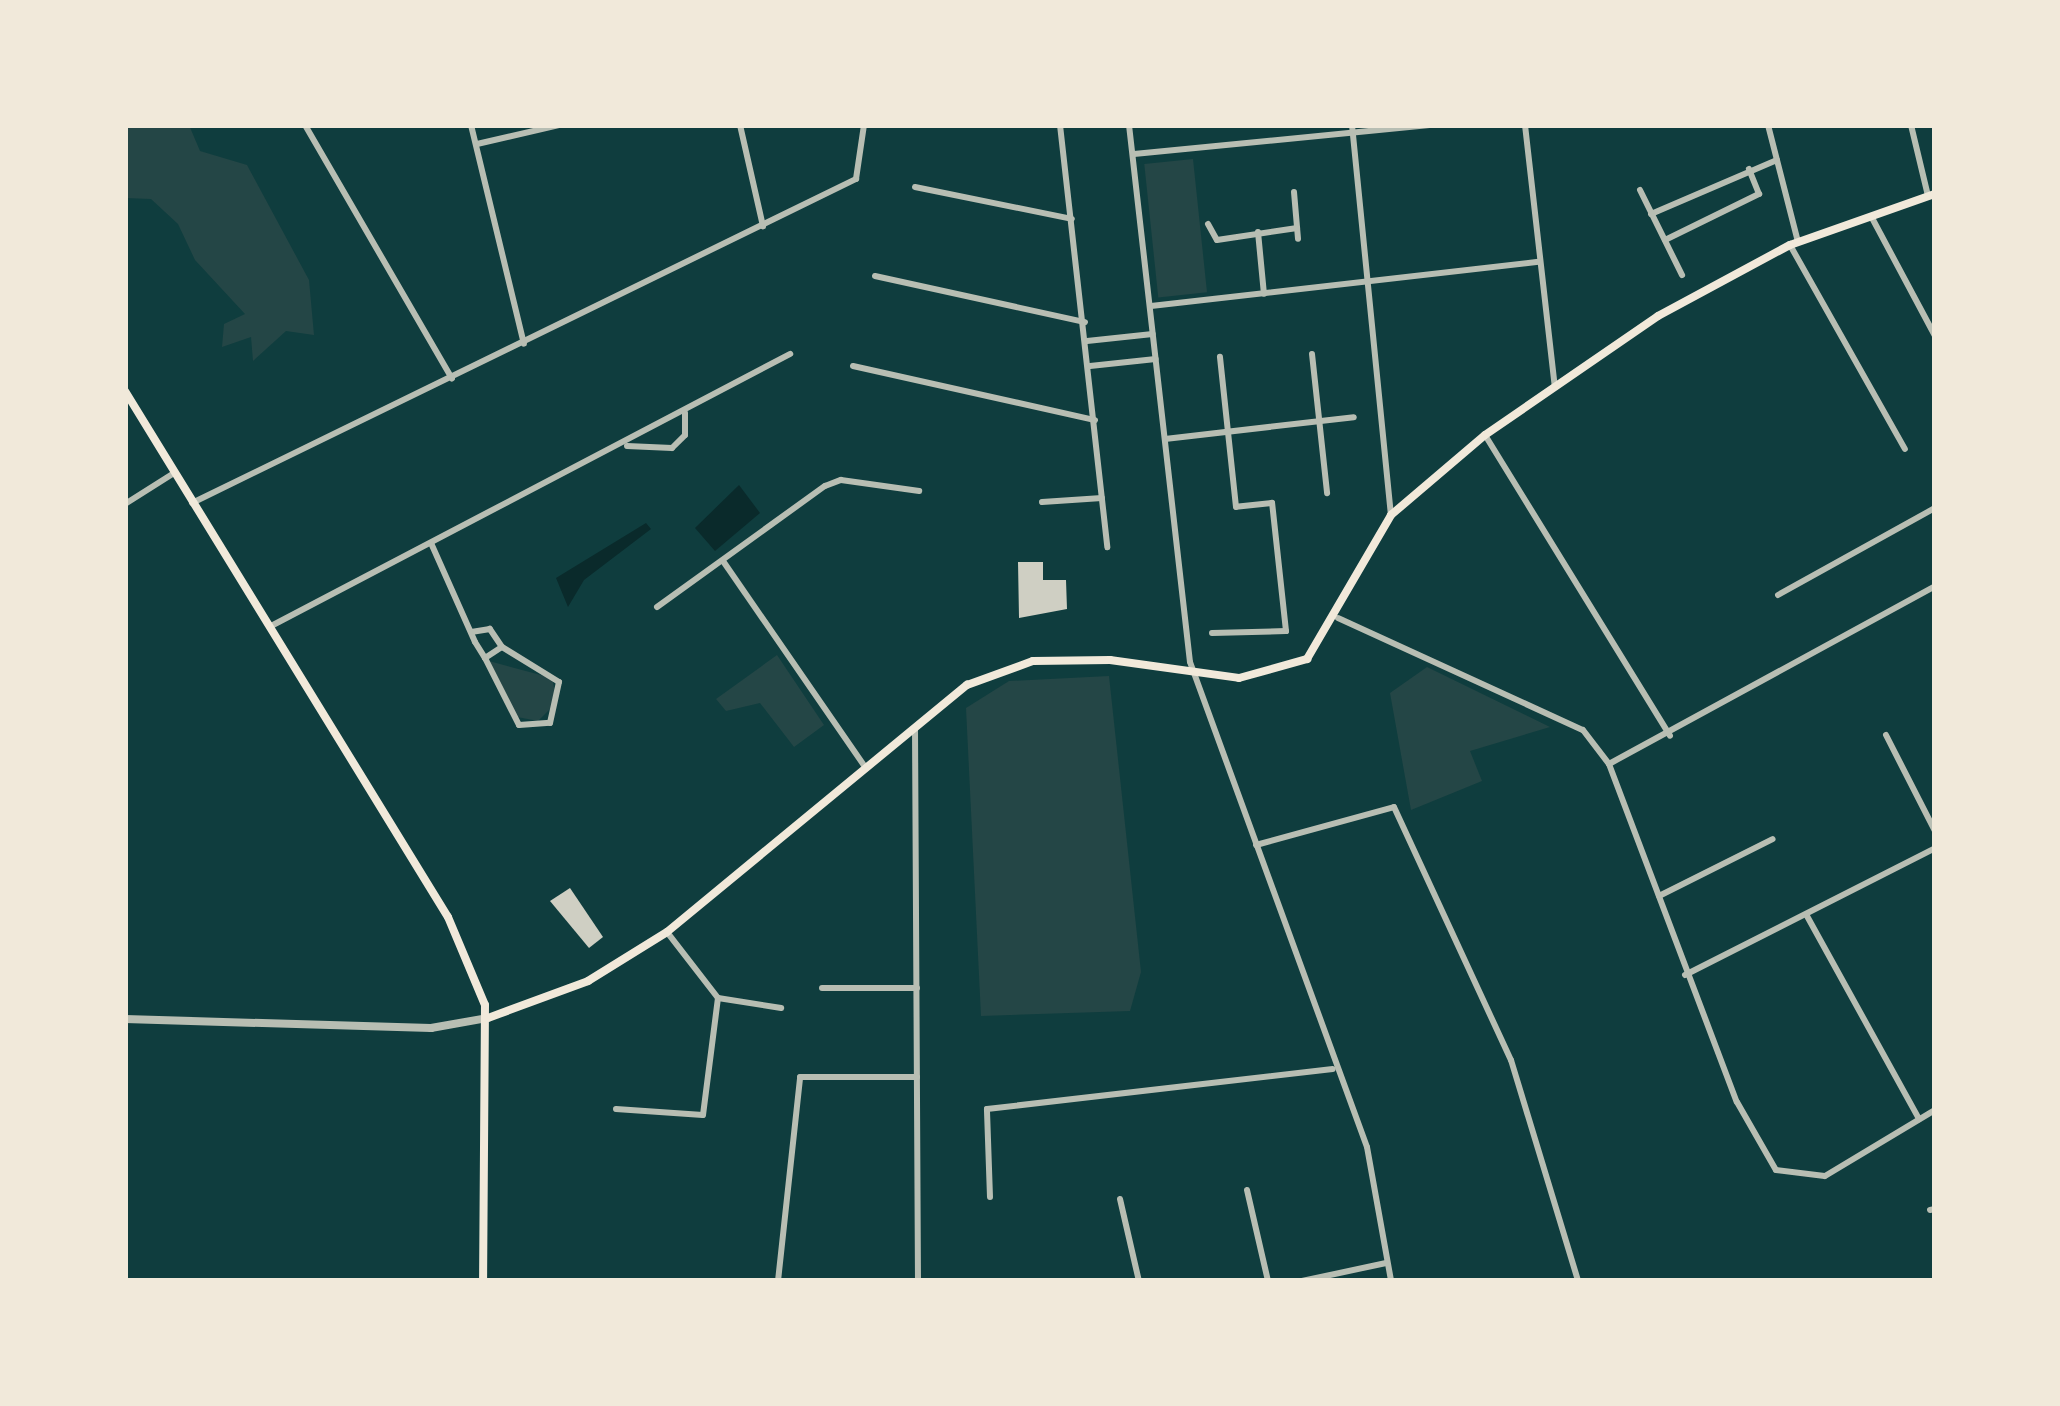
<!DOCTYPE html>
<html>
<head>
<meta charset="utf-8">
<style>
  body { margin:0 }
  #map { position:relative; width:2060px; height:1406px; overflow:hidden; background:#0f3d3e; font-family:Lato,sans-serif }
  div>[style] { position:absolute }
  .green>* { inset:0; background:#244646; transform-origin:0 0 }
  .water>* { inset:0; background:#0a2a2b }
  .building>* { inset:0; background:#cfcfc3 }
  .minor>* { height:6px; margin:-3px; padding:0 3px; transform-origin:3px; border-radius:3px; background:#b8beb3 }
  .tertiary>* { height:8px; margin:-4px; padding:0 4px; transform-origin:4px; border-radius:4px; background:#b8beb3 }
  .secondary>* { height:8px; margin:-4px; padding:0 4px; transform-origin:4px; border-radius:4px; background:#f1e9da }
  span { translate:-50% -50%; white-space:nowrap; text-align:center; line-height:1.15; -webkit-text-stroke:8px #f1e9da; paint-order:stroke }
  .frame { position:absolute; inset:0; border:128px solid #f1e9da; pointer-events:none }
</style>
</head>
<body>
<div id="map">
  <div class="green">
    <i style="clip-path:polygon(125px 125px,189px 125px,200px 151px,247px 165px,309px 280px,314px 335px,286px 331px,253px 361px,251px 337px,222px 347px,224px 324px,245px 314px,195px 260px,178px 224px,151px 199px,125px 198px)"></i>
    <i style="left:1193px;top:159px;width:134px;height:49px;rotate:84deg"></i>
    <i style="clip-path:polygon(777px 655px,824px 725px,794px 747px,760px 703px,726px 711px,716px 699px)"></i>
    <i style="clip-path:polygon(489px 661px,552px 678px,557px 702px,538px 721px,512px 716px)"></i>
    <i style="clip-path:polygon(1427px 667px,1550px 727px,1470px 751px,1482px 781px,1411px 810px,1390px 693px)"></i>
    <i style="clip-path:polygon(1109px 676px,1141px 972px,1130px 1011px,981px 1016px,966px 708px,1009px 681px)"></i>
  </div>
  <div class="water">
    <i style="clip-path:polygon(739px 485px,760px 513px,715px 551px,695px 528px)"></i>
    <i style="clip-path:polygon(646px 523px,651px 529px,584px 580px,568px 607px,556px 578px)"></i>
  </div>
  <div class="building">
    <i style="clip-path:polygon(1018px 562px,1043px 562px,1043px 580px,1066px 580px,1067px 609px,1019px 618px)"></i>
    <i style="clip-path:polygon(570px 888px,603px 937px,589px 948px,550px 901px)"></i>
  </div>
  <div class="minor">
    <i style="left:305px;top:125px;width:293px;rotate:59.9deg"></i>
    <i style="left:471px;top:125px;width:225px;rotate:76.4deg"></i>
    <i style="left:740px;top:125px;width:104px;rotate:77.2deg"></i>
    <i style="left:1060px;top:125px;width:425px;rotate:83.6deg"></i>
    <i style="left:1129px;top:125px;width:540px;rotate:83.52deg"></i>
    <i style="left:1190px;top:662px;width:516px;rotate:69.95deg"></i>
    <i style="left:1367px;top:1147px;width:136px;rotate:79.8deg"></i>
    <i style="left:1352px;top:125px;width:392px;rotate:84.3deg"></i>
    <i style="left:1525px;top:125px;width:264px;rotate:83.5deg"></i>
    <i style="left:1768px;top:125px;width:121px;rotate:75.6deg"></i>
    <i style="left:1911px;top:125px;width:73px;rotate:76.5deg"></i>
    <i style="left:477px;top:144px;width:84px;rotate:-13deg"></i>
    <i style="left:1134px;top:154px;width:297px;rotate:-5.6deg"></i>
    <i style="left:915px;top:187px;width:160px;rotate:11.5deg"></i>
    <i style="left:1640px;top:190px;width:95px;rotate:63.7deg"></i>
    <i style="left:1294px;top:192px;width:47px;rotate:85.1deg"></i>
    <i style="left:1651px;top:214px;width:137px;rotate:-23.2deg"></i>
    <i style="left:1871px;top:216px;width:136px;rotate:61.9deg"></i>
    <i style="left:1208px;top:224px;width:18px;rotate:61deg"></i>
    <i style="left:1217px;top:240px;width:81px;rotate:-8.5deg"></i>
    <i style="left:1258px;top:232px;width:62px;rotate:84.5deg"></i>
    <i style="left:1665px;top:240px;width:105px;rotate:-26.1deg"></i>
    <i style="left:1759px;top:194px;width:27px;rotate:-112deg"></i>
    <i style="left:1790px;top:245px;width:234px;rotate:60.6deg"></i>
    <i style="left:875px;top:276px;width:215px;rotate:12.4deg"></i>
    <i style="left:1151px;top:306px;width:390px;rotate:-6.5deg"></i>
    <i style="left:1087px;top:341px;width:66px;rotate:-6.1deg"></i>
    <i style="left:1312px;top:354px;width:140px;rotate:83.8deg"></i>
    <i style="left:853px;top:366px;width:248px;rotate:12.6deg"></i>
    <i style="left:1090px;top:366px;width:66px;rotate:-6.1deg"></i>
    <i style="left:1485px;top:435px;width:353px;rotate:58.4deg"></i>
    <i style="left:1165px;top:439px;width:190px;rotate:-6.6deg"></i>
    <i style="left:627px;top:446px;width:45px;rotate:2.5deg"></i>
    <i style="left:672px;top:448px;width:18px;rotate:-45deg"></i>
    <i style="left:685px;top:435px;width:22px;rotate:-90deg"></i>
    <i style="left:1042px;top:502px;width:60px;rotate:-3.8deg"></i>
    <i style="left:192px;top:503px;width:739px;rotate:-26.01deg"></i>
    <i style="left:856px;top:179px;width:55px;rotate:-81.6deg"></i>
    <i style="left:125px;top:504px;width:58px;rotate:-32.3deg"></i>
    <i style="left:431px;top:543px;width:108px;rotate:66deg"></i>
    <i style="left:475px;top:642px;width:19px;rotate:58deg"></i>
    <i style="left:485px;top:658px;width:20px;rotate:-33deg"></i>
    <i style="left:502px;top:647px;width:22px;rotate:-124deg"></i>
    <i style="left:490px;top:629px;width:19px;rotate:171deg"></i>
    <i style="left:723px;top:561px;width:252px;rotate:55.4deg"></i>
    <i style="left:1778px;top:595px;width:179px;rotate:-29deg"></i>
    <i style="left:657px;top:607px;width:207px;rotate:-35.8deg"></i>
    <i style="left:825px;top:486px;width:17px;rotate:-21deg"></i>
    <i style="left:841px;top:480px;width:79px;rotate:8deg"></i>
    <i style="left:1338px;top:618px;width:269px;rotate:24.6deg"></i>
    <i style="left:1583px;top:730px;width:43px;rotate:52.6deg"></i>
    <i style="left:1609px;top:764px;width:361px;rotate:69.3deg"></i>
    <i style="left:1737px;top:1102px;width:78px;rotate:60.2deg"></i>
    <i style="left:1776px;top:1170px;width:49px;rotate:7deg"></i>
    <i style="left:1825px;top:1176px;width:128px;rotate:-31deg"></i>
    <i style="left:273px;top:625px;width:584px;rotate:-27.66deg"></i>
    <i style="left:1212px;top:633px;width:74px;rotate:-1.5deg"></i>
    <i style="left:1286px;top:631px;width:129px;rotate:-96.2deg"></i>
    <i style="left:1272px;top:503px;width:36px;rotate:174deg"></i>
    <i style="left:1236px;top:507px;width:151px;rotate:-96.1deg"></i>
    <i style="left:485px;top:658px;width:75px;rotate:63.1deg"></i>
    <i style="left:519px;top:725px;width:31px;rotate:-4deg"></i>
    <i style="left:550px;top:723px;width:42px;rotate:-77.6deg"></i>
    <i style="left:559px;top:682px;width:67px;rotate:-148.4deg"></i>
    <i style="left:915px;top:728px;width:553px;rotate:89.69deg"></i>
    <i style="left:1886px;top:735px;width:108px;rotate:63deg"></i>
    <i style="left:1609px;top:764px;width:371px;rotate:-28.6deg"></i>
    <i style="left:1256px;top:845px;width:143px;rotate:-15.4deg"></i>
    <i style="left:1394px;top:807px;width:279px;rotate:65.2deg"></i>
    <i style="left:1511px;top:1060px;width:231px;rotate:73.1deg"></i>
    <i style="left:1659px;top:896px;width:127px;rotate:-26.6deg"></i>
    <i style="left:1807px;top:916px;width:232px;rotate:61.1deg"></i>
    <i style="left:1685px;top:975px;width:280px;rotate:-26.9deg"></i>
    <i style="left:822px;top:988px;width:95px"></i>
    <i style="left:718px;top:998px;width:64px;rotate:9deg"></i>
    <i style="left:616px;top:1109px;width:87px;rotate:3.9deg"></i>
    <i style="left:703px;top:1115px;width:118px;rotate:-82.7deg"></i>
    <i style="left:718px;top:998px;width:83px;rotate:-127.7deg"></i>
    <i style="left:1247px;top:1190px;width:93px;rotate:77deg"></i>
    <i style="left:990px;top:1197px;width:88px;rotate:-92deg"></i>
    <i style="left:987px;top:1109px;width:348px;rotate:-6.6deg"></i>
    <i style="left:1120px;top:1199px;width:84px;rotate:77deg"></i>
    <i style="left:1930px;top:1210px;width:5px;rotate:-11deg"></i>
    <i style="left:778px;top:1281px;width:205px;rotate:-83.8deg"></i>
    <i style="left:800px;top:1077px;width:117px"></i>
    <i style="left:1302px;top:1281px;width:86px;rotate:-12.1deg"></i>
  </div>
  <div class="tertiary">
    <i style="left:125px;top:1019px;width:306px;rotate:1.7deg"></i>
    <i style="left:431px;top:1028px;width:58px;rotate:-10deg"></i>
  </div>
  <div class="secondary">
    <i style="left:125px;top:391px;width:617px;rotate:58.45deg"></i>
    <i style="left:448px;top:917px;width:95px;rotate:67.2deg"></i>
    <i style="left:485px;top:1005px;width:276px;rotate:90.4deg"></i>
    <i style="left:488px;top:1018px;width:107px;rotate:-20.3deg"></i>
    <i style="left:588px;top:981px;width:93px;rotate:-31.8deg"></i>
    <i style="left:667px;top:932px;width:389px;rotate:-39.5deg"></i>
    <i style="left:967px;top:685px;width:70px;rotate:-20deg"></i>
    <i style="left:1033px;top:661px;width:77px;rotate:-0.7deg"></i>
    <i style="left:1110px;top:660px;width:130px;rotate:7.9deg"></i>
    <i style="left:1239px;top:678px;width:71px;rotate:-15.6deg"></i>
    <i style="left:1307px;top:659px;width:167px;rotate:-59.7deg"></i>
    <i style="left:1391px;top:515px;width:123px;rotate:-40.4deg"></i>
    <i style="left:1485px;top:435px;width:210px;rotate:-34.5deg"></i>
    <i style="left:1658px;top:316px;width:150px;rotate:-28.3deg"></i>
    <i style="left:1790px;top:245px;width:154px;rotate:-19.4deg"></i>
  </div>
  <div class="frame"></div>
</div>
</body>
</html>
